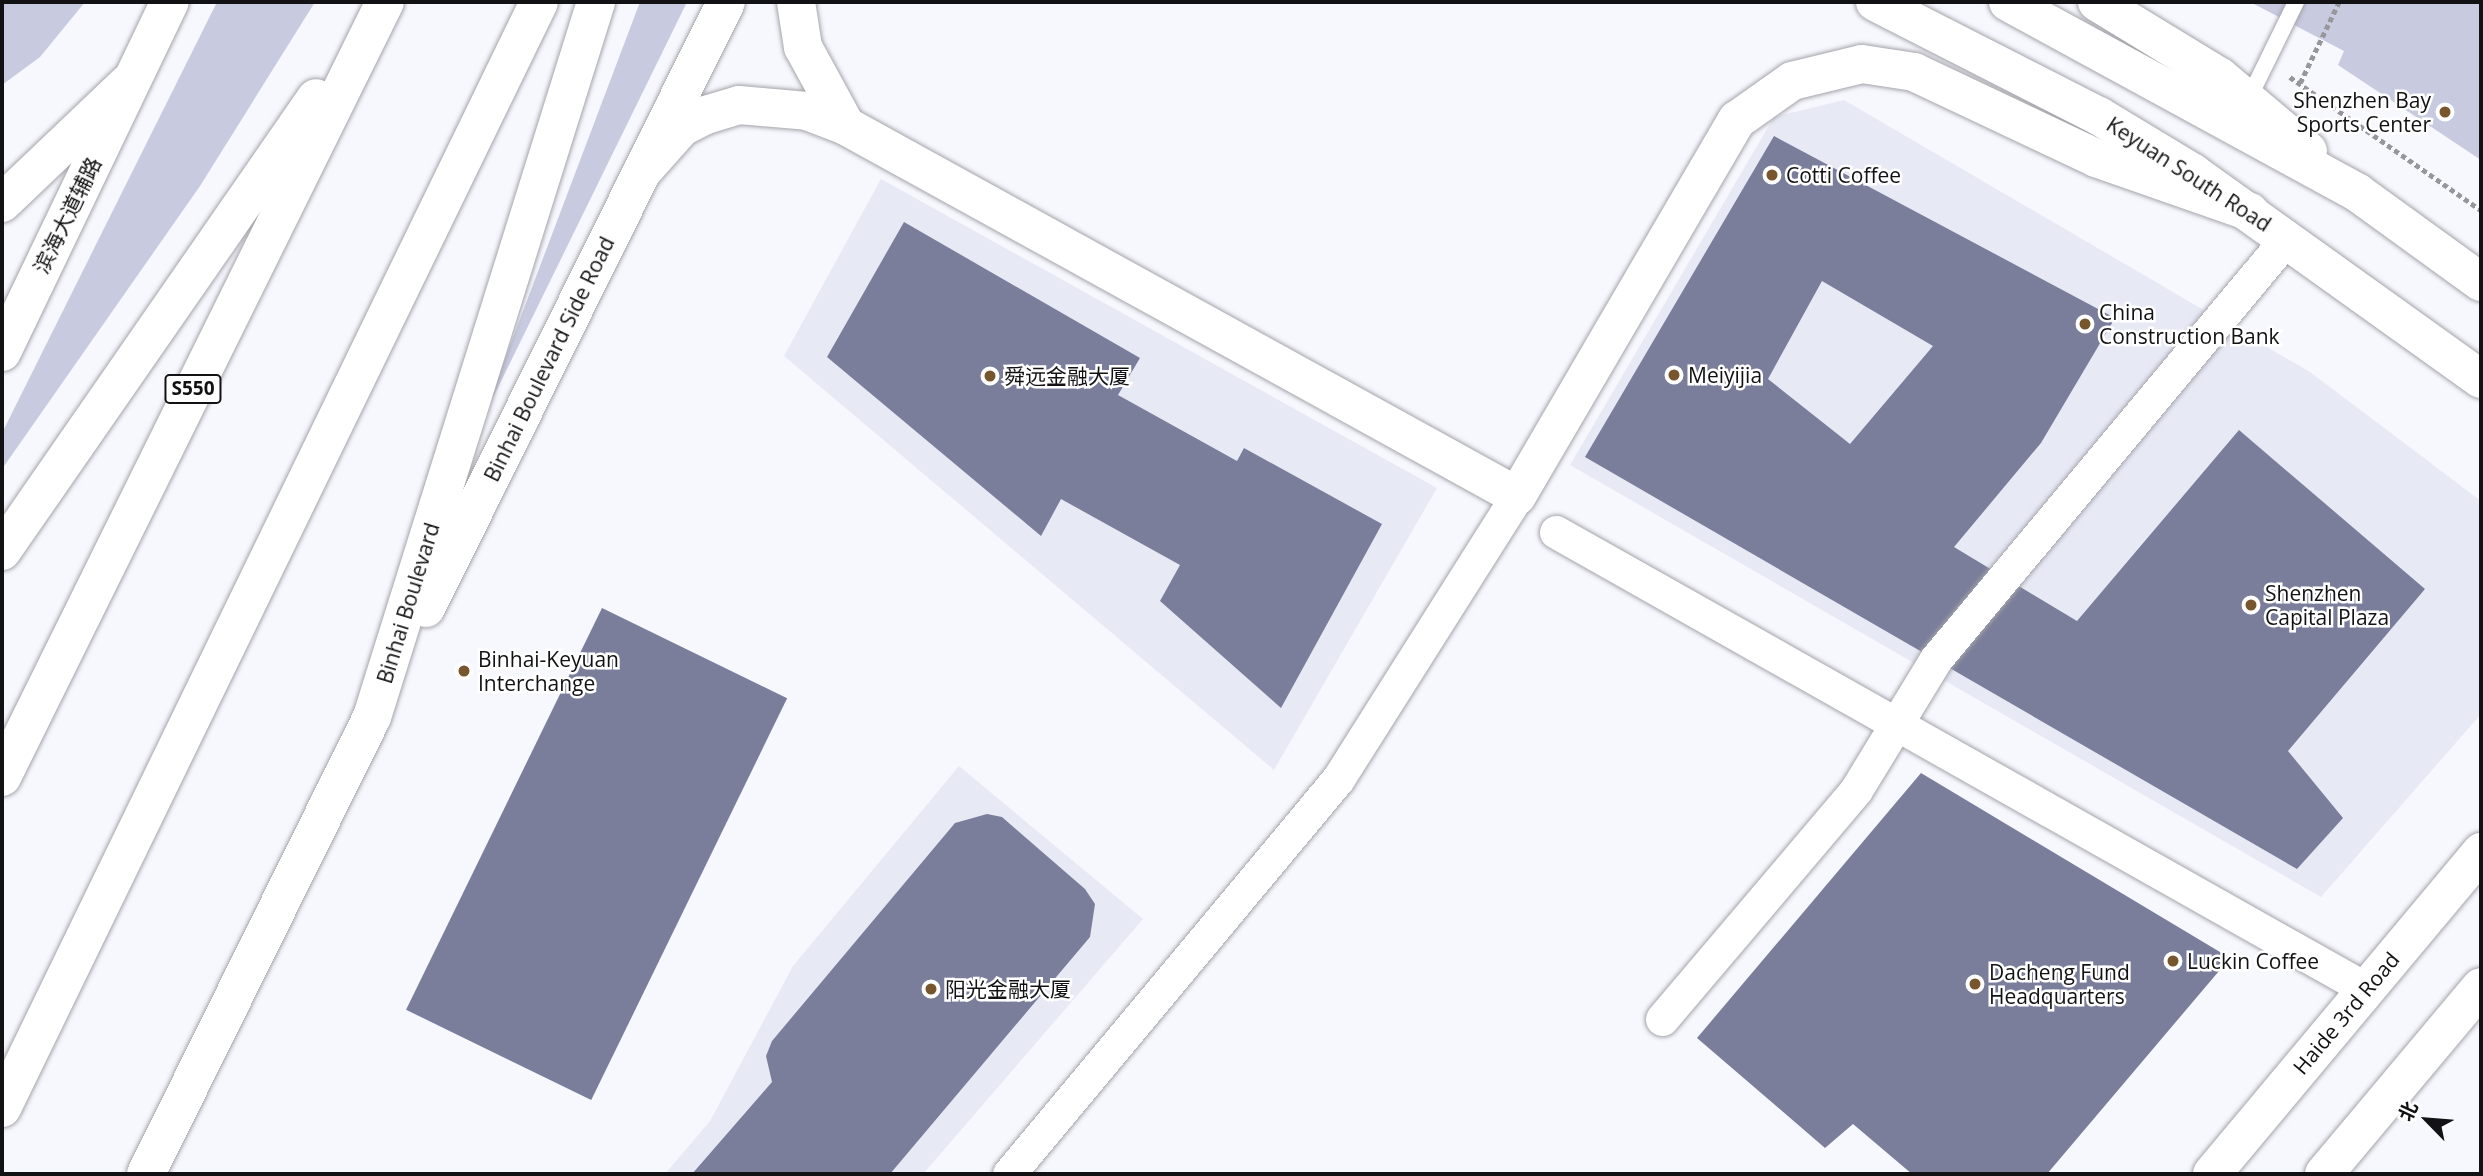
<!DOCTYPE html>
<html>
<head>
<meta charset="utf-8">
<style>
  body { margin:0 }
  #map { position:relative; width:2483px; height:1176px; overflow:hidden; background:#f7f7fe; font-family:"Open Sans","Noto Sans SC",sans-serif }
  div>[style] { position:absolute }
  .built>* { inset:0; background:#e7e9f5 }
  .green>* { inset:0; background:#c8cae0 }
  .building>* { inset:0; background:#7b7e9b; transform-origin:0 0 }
  .path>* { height:4.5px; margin-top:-2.25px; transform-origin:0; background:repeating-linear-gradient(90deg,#96969b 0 5px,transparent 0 8.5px) }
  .roads { filter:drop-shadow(0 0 2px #a4a4aa) drop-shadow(0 0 2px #a4a4aa) }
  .lane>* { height:16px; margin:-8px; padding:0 8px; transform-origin:8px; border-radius:8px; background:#fff }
  .street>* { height:33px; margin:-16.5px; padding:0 16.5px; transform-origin:16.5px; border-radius:16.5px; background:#fff }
  .secondary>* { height:38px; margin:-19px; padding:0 19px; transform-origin:19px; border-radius:19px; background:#fff }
  .primary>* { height:38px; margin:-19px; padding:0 19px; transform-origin:19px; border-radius:19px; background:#fff }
  .highway>* { height:38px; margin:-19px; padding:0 19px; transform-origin:19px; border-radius:19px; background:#fff }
  .dots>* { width:19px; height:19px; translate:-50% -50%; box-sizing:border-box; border:4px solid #fff; border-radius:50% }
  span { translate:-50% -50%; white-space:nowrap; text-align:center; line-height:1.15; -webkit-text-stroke:5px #fff; paint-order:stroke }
  .shield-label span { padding:2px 5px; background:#fff; border:2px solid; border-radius:5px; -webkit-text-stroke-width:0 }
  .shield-label { font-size:19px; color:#121214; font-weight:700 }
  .poi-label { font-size:21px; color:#121214 }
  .right { translate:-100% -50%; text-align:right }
  .left { translate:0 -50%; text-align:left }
  .street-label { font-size:21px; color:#121214 }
  .frame { position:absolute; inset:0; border:4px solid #121214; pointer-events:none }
  .north { position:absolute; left:2392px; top:1085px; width:70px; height:70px; -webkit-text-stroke:5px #fff; paint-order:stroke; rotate:295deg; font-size:19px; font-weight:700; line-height:28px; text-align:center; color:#121214 }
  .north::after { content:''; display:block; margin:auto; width:24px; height:32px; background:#121214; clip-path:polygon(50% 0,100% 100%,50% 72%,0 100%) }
</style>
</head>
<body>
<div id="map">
  <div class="built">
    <i style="clip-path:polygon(1844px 100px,2310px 372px,2481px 501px,2481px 714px,2321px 897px,1570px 465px,1774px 117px)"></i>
    <i style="clip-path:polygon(881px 179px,1437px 488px,1274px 770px,784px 356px)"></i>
    <i style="clip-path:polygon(959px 766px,1143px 919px,923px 1174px,665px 1174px,710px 1121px,793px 966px)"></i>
  </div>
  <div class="green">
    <i style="clip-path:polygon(2px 2px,85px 2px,40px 57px,2px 85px)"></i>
    <i style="clip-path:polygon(217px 2px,315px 2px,200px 186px,2px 469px,2px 433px)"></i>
    <i style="clip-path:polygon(640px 2px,687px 2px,481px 422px)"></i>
    <i style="clip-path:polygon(2250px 2px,2481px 2px,2481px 160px,2338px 65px,2344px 51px)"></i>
  </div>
  <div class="building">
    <i style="clip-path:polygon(evenodd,1774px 136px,2115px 318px,2041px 443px,1954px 547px,2077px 621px,2239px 430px,2425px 589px,2288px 751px,2343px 818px,2297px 869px,1585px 457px,1774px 136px,1822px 281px,1933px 346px,1850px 444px,1768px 379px,1822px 281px)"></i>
    <i style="clip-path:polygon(904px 222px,1140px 358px,1118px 395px,1237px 461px,1244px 448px,1382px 524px,1281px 708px,1160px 601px,1180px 565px,1061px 499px,1041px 536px,827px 357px)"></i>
    <i style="left:602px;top:608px;width:206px;height:447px;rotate:26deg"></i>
    <i style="clip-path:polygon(1921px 773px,2230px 958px,2047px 1174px,1912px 1174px,1853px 1124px,1825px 1148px,1697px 1038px)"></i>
    <i style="clip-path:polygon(987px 814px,1002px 817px,1085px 889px,1095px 904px,1090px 937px,890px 1174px,692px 1174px,772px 1082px,766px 1056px,772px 1041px,955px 823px)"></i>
  </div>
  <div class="path">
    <i style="left:2290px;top:77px;width:233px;rotate:34.9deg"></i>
    <i style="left:2300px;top:83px;width:90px;rotate:-64.3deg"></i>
  </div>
  <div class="roads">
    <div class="lane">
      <i style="left:2248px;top:100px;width:109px;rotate:-63.9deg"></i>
    </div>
    <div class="street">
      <i style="left:1556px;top:532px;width:930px;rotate:29.43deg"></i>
      <i style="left:1662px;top:1019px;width:300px;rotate:-49.7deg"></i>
      <i style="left:1856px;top:790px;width:153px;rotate:-58.6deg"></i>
      <i style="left:1936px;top:659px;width:548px;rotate:-50.18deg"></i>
      <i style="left:1009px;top:1174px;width:514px;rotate:-50.21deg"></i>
      <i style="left:1338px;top:779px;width:335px;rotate:-57.7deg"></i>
    </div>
    <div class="secondary">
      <i style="left:2px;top:203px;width:174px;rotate:-43.6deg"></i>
      <i style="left:2212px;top:1174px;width:420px;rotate:-50.1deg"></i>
      <i style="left:2324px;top:1174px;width:244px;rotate:-50deg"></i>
    </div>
    <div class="primary">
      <i style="left:796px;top:2px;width:46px;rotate:81.2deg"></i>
      <i style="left:803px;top:47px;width:90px;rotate:61.4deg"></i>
      <i style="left:1875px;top:2px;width:251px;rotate:27deg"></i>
      <i style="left:2099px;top:116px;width:110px;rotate:31.2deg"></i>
      <i style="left:2193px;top:173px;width:354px;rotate:35.6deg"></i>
      <i style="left:2008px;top:2px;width:399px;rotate:28.6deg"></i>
      <i style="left:2358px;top:193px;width:152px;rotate:35.9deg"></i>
      <i style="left:2097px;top:2px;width:144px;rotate:31.4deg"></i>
      <i style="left:2220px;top:77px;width:115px;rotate:40.1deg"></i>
      <i style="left:642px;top:172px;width:60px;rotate:-48.4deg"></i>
      <i style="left:682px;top:127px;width:27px;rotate:-27deg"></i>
      <i style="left:706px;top:115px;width:34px;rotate:-17deg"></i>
      <i style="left:739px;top:105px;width:68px;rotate:5deg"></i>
      <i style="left:807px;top:111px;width:42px;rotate:21deg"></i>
      <i style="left:846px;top:126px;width:766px;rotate:28.87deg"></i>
      <i style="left:1517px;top:496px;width:436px;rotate:-59.7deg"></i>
      <i style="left:1737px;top:120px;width:67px;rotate:-35.3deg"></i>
      <i style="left:1792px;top:81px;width:72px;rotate:-13.7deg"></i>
      <i style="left:1862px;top:64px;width:53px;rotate:8.7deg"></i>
      <i style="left:1914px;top:72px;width:201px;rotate:25.3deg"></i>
      <i style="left:2096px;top:158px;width:163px;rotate:19.3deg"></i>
      <i style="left:2px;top:352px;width:388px;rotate:-64.4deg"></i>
      <i style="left:426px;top:608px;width:676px;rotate:-63.66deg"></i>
      <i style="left:146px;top:1174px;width:510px;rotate:-63.69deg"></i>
      <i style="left:372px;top:717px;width:749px;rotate:-72.6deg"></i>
    </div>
    <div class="highway">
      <i style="left:2px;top:551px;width:551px;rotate:-55.27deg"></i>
      <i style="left:2px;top:777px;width:864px;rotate:-63.7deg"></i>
      <i style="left:2px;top:1108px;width:1229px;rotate:-64.1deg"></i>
    </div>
  </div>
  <div class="dots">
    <i style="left:2445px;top:112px;background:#77562d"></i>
    <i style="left:1772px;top:175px;background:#77562d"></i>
    <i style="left:2085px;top:324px;background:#77562d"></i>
    <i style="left:1674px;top:375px;background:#77562d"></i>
    <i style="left:990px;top:376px;background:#77562d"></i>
    <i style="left:2251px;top:605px;background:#77562d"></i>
    <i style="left:464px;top:671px;background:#77562d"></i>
    <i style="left:2173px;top:961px;background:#77562d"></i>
    <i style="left:1975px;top:984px;background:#77562d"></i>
    <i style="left:931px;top:989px;background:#77562d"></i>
  </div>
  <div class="shield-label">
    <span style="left:193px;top:389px">S550</span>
  </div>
  <div class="poi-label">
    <span class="right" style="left:2431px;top:112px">Shenzhen Bay<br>Sports Center</span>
    <span class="left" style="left:1786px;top:175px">Cotti Coffee</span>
    <span class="left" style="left:2099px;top:324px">China<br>Construction Bank</span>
    <span class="left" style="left:1688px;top:375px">Meiyijia</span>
    <span class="left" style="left:1004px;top:376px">舜远金融大厦</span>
    <span class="left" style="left:2265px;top:605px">Shenzhen<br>Capital Plaza</span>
    <span class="left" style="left:478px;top:671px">Binhai-Keyuan<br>Interchange</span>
    <span class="left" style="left:2187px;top:961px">Luckin Coffee</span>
    <span class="left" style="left:1989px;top:984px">Dacheng Fund<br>Headquarters</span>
    <span class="left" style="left:945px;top:989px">阳光金融大厦</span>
  </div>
  <div class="street-label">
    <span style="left:2189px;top:174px;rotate:33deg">Keyuan South Road</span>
    <span style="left:67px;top:215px;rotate:-64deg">滨海大道辅路</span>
    <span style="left:549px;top:359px;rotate:-64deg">Binhai Boulevard Side Road</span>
    <span style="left:408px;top:603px;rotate:-73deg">Binhai Boulevard</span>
    <span style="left:2346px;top:1013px;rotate:-50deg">Haide 3rd Road</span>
  </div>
  <div class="frame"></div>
  <div class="north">北</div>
</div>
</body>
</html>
